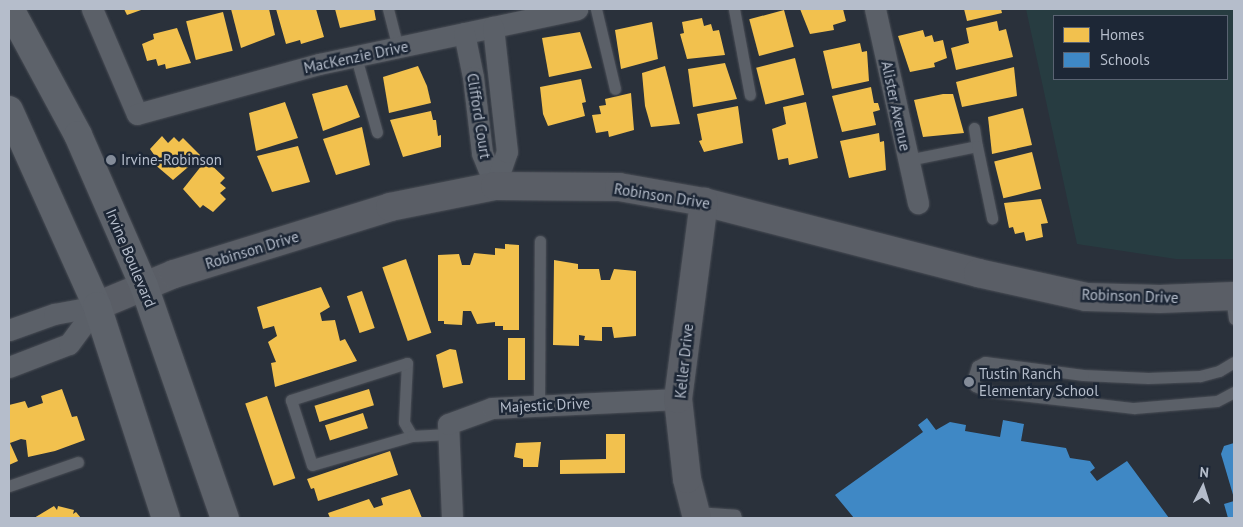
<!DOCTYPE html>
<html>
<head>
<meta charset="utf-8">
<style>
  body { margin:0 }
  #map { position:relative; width:1243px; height:527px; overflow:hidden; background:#2a313b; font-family:"PT Sans",sans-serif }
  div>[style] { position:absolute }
  .green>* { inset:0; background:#273c41 }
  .homes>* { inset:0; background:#f2c14e; transform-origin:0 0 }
  .schools>* { inset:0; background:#3f88c5 }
  .roads { filter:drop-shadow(0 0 1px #494d55) drop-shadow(0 0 1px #494d55) }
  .lane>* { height:11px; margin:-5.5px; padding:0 5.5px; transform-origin:5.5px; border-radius:5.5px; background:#5b6068 }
  .street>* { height:21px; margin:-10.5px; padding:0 10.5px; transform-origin:10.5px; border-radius:10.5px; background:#5b6068 }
  .secondary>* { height:28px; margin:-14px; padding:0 14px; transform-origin:14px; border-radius:14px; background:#5a5e66 }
  .primary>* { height:28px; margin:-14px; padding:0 14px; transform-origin:14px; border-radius:14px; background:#5d626a }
  .dots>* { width:14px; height:14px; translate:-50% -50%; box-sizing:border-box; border:2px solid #1d2736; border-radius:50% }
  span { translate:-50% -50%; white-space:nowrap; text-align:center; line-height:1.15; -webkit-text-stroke:5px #1d2736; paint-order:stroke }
  .street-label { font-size:15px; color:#b5bdcb }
  .poi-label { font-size:15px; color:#b5bdcb }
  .left { translate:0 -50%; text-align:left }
  .frame { position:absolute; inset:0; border:10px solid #b5bdcb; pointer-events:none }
  .legend { position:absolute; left:1053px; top:15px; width:175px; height:65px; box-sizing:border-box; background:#1d2736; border:1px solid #5a6372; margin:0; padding:6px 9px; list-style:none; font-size:15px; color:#b5bdcb }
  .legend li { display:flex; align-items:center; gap:10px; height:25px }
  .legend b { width:25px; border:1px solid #5a6372 }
  .north { position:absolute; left:1178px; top:462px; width:50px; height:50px; -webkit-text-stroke:4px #1d2736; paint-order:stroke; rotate:5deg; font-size:14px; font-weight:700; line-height:20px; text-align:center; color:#b5bdcb }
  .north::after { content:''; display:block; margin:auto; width:18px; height:22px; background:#b5bdcb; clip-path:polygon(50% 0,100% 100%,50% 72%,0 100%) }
</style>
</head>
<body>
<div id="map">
  <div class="green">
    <i style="clip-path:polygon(evenodd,1026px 9px,1234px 9px,1234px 259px,1176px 259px,1077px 244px,1026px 9px,1054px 16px,1227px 16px,1227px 79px,1054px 79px,1054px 16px)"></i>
  </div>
  <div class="homes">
    <i style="clip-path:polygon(124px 9px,144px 9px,127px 15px)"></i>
    <i style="clip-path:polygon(231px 9px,269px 9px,275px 35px,241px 48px)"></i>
    <i style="clip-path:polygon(276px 9px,316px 9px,324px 37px,301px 44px,300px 40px,286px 44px)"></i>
    <i style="clip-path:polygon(335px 9px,374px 9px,376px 20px,340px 28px)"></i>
    <i style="clip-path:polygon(800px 9px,843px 9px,846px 21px,833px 25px,834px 30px,810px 34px)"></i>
    <i style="clip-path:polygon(964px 9px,1001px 9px,1002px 13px,967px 21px)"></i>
    <i style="left:784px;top:10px;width:38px;height:36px;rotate:75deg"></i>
    <i style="left:223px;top:12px;width:40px;height:38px;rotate:76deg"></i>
    <i style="clip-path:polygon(702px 18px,704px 26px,711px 24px,713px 31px,719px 30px,725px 55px,687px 59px,680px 34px,684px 33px,682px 22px)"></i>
    <i style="clip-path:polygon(997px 21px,999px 31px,1006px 29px,1013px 57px,956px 70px,951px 48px,969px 43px,966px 28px)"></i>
    <i style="clip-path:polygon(652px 22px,658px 59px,621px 69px,615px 30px)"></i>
    <i style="clip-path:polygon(177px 28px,191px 63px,166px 69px,165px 64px,158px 66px,156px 59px,147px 61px,142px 44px,154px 39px,153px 34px)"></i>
    <i style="clip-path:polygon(923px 30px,925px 37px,932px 35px,934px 42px,943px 40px,947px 58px,934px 63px,935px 67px,910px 72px,898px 36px)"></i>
    <i style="clip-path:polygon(580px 32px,592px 68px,549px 77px,542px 38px)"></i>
    <i style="clip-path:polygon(860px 43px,862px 52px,867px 51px,869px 81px,832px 89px,823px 51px)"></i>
    <i style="left:795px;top:58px;width:38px;height:40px;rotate:76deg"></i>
    <i style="clip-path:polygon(725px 63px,737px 99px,693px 107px,688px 69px)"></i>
    <i style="clip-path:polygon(418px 66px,427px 86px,431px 103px,389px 113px,383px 77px)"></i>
    <i style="clip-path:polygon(665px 66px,680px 124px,651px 127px,645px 106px,642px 73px)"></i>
    <i style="clip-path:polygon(1014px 67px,1017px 96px,962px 107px,956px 82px)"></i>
    <i style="clip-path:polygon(581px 79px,586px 102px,582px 103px,585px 116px,548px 126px,543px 114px,540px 87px)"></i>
    <i style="clip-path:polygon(347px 85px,360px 117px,323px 131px,312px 94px)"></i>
    <i style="clip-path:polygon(871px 87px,874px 103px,878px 103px,880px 110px,873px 112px,876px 125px,842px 132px,832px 96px)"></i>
    <i style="clip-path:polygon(631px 93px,634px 130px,609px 137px,608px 131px,596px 133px,592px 115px,601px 114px,599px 106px,606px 105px,605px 99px)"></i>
    <i style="clip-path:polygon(943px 94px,953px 94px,964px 133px,923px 137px,914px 100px)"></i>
    <i style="clip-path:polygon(285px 102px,298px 138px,256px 151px,249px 113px)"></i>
    <i style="clip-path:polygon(806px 102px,818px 158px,789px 165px,788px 158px,778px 160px,772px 129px,786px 124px,783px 107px)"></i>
    <i style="clip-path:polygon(738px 106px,743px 143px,704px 152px,699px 141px,702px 140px,697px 114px)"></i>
    <i style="clip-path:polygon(1023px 108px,1032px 145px,992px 154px,988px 117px)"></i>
    <i style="clip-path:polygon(431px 111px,433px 120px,436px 120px,438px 136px,441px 135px,441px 147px,403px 157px,390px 120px)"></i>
    <i style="clip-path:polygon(362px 127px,370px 165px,336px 175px,323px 139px)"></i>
    <i style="clip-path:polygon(879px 133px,880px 142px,884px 141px,886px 170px,849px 178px,840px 141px)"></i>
    <i style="clip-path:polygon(162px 136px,168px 143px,174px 137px,179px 142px,183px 138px,201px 156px,173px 180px,153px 163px,157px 159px,150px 149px)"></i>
    <i style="clip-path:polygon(298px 146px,310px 182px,272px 192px,257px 156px)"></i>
    <i style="left:1032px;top:152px;width:38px;height:39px;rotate:76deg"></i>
    <i style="clip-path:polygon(206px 160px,225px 178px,220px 183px,226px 188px,220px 193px,226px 199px,213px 212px,203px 205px,200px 208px,183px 189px)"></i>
    <i style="clip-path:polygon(1041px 199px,1048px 223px,1041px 224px,1043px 237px,1026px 241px,1024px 232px,1015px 234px,1013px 227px,1009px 228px,1004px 203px)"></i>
    <i style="clip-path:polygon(505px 244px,519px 245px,519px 330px,503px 330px,503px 326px,495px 326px,495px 322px,477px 324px,471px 311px,463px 311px,462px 325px,444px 324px,444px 321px,438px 321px,438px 255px,459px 254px,462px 265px,470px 265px,474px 253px,495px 255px,495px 248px,505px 249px)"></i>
    <i style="left:406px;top:259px;width:78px;height:25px;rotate:71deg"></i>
    <i style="clip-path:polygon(554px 260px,578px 264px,578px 269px,599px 269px,601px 280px,610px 280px,614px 269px,636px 271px,636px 336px,614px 338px,612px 327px,602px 327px,602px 341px,584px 340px,585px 336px,579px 335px,579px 346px,553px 345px)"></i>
    <i style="clip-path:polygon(321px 287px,330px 307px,320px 313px,322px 321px,335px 320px,340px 341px,345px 339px,357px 361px,275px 387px,271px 363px,276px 362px,268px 342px,277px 336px,274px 326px,263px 329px,257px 307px)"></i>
    <i style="left:362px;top:291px;width:39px;height:16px;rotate:71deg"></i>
    <i style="left:508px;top:338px;width:17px;height:42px"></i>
    <i style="clip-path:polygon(450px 349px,456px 350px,463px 383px,443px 388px,436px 355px)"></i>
    <i style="clip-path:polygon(62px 389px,72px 417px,77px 416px,85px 440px,55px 451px,28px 457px,26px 440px,21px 439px,10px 443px,18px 461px,9px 465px,9px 405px,25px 401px,28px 408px,43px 403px,41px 396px)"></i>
    <i style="left:369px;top:389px;width:17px;height:57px;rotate:73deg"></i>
    <i style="left:267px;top:396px;width:87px;height:23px;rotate:71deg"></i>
    <i style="left:363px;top:413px;width:16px;height:40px;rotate:72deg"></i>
    <i style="clip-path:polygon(606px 434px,625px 434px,625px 473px,560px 474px,560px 460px,606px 459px)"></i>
    <i style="clip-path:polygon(541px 442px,538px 467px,523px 467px,523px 459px,514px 457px,516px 443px)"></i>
    <i style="clip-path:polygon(390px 451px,398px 475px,318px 501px,314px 488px,311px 489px,307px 479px)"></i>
    <i style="clip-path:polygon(410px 489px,422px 518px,330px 518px,328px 513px,369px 499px,374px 508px,383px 505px,381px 498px)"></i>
    <i style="clip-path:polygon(54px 506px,57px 510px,58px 506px,74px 510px,73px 514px,76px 512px,81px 518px,34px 518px)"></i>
  </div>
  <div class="schools">
    <i style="clip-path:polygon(927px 418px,936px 430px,950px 422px,966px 425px,965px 431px,1000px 437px,1003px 420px,1024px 424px,1021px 441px,1066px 448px,1070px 458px,1090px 461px,1095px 468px,1090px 472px,1097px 481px,1127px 461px,1169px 518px,854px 518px,835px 495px,923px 432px,918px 425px)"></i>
    <i style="clip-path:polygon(1234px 443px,1234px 498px,1221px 454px,1224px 446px)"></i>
    <i style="clip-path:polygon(1234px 501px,1234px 518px,1228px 518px,1224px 504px)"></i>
  </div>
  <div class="roads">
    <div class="lane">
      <i style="left:388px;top:9px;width:40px;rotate:75.6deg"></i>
      <i style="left:596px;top:9px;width:82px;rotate:76.6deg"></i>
      <i style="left:734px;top:9px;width:87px;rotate:79.5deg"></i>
      <i style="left:356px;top:57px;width:78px;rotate:74.4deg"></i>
      <i style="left:974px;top:128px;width:18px;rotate:81deg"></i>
      <i style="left:908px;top:160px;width:70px;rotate:-11.5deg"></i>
      <i style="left:977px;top:146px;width:74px;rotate:78.2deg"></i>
      <i style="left:1231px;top:297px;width:22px;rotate:82deg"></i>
      <i style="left:1234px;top:362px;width:17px;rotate:149deg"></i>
      <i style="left:1219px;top:371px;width:20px;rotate:165deg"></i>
      <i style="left:1200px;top:376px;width:52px;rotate:177.8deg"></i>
      <i style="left:1148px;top:378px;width:65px;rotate:-177.4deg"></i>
      <i style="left:1083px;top:375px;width:99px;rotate:-172.4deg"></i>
      <i style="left:985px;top:362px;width:9px;rotate:153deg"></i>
      <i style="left:977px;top:366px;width:10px;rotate:107deg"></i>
      <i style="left:974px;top:376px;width:10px;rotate:84deg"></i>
      <i style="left:975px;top:386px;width:12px;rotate:24deg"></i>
      <i style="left:986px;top:391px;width:149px;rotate:6.6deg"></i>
      <i style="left:1134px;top:408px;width:83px;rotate:-4.8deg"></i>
      <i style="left:1217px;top:401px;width:19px;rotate:-28deg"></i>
      <i style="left:539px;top:405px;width:164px;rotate:-89.7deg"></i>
      <i style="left:412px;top:436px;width:16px;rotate:-120deg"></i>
      <i style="left:404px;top:422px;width:59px;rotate:-87.1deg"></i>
      <i style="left:407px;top:363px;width:122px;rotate:162.3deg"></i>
      <i style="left:291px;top:400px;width:68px;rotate:72.1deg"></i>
      <i style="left:312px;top:465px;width:104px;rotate:-16.2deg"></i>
      <i style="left:412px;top:436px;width:36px;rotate:-3deg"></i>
      <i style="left:9px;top:486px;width:73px;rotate:-19.2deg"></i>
      <i style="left:696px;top:512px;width:39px;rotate:4deg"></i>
      <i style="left:735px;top:515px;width:3px;rotate:72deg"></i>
    </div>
    <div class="street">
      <i style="left:92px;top:9px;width:114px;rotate:66.8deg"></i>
      <i style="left:137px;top:114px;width:189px;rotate:-15.4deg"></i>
      <i style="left:319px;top:64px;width:264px;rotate:-12deg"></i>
      <i style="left:875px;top:9px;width:199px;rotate:77.5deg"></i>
      <i style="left:464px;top:33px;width:45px;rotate:78.4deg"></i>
      <i style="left:473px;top:77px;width:77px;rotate:83.2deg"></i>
      <i style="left:482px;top:153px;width:35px;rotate:68deg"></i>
      <i style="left:495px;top:186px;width:36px;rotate:-71deg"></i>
      <i style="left:507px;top:152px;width:126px;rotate:-96.4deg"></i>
      <i style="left:9px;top:330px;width:48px;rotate:-19.6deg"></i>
      <i style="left:54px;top:314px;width:44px;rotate:-10.5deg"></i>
      <i style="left:9px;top:367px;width:64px;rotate:-21deg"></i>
      <i style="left:69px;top:344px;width:47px;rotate:-53.6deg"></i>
      <i style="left:452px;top:518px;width:94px;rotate:-92.4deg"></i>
      <i style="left:448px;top:424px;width:47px;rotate:-20deg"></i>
      <i style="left:492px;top:408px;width:186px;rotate:-2.8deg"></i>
    </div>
    <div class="secondary">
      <i style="left:97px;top:306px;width:83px;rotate:-22.6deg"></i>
      <i style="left:174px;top:274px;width:226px;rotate:-17.2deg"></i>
      <i style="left:390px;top:207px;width:107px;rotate:-11.3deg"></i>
      <i style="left:495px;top:186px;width:124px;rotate:0.5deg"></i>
      <i style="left:619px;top:187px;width:86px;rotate:10deg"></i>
      <i style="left:704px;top:202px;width:283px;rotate:14.5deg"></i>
      <i style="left:978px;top:273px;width:111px;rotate:12.5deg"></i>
      <i style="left:1086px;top:297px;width:74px;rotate:1.5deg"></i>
      <i style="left:1160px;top:299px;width:74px;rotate:-2.3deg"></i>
      <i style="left:697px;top:518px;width:40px;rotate:-104.4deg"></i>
      <i style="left:687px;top:479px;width:81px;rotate:-96.4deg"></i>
      <i style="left:678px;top:399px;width:199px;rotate:-82.5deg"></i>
    </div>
    <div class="primary">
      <i style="left:10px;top:9px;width:143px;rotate:61.6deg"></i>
      <i style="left:78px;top:135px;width:165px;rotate:66.4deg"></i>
      <i style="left:144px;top:286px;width:246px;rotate:70.8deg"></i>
      <i style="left:9px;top:110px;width:215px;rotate:65.8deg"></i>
      <i style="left:97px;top:306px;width:223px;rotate:72deg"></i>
    </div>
  </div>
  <div class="dots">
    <i style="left:111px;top:160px;background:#848c99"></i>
    <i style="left:969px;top:382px;background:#848c99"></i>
  </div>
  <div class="street-label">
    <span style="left:356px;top:57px;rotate:-12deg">MacKenzie Drive</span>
    <span style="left:896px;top:106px;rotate:78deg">Alister Avenue</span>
    <span style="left:479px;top:116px;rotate:81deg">Clifford Court</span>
    <span style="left:662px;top:196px;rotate:9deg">Robinson Drive</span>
    <span style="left:252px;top:250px;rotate:-17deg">Robinson Drive</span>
    <span style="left:131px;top:258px;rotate:67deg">Irvine Boulevard</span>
    <span style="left:1130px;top:296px;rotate:2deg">Robinson Drive</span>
    <span style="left:684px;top:361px;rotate:-84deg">Keller Drive</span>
    <span style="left:545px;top:405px;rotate:-3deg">Majestic Drive</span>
  </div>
  <div class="poi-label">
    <span class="left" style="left:121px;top:160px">Irvine-Robinson</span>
    <span class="left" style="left:979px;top:382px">Tustin Ranch<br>Elementary School</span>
  </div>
  <div class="frame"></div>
  <ul class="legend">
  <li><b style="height:14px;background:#f2c14e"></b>Homes</li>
  <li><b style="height:14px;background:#3f88c5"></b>Schools</li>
  </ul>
  <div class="north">N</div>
</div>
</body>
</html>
